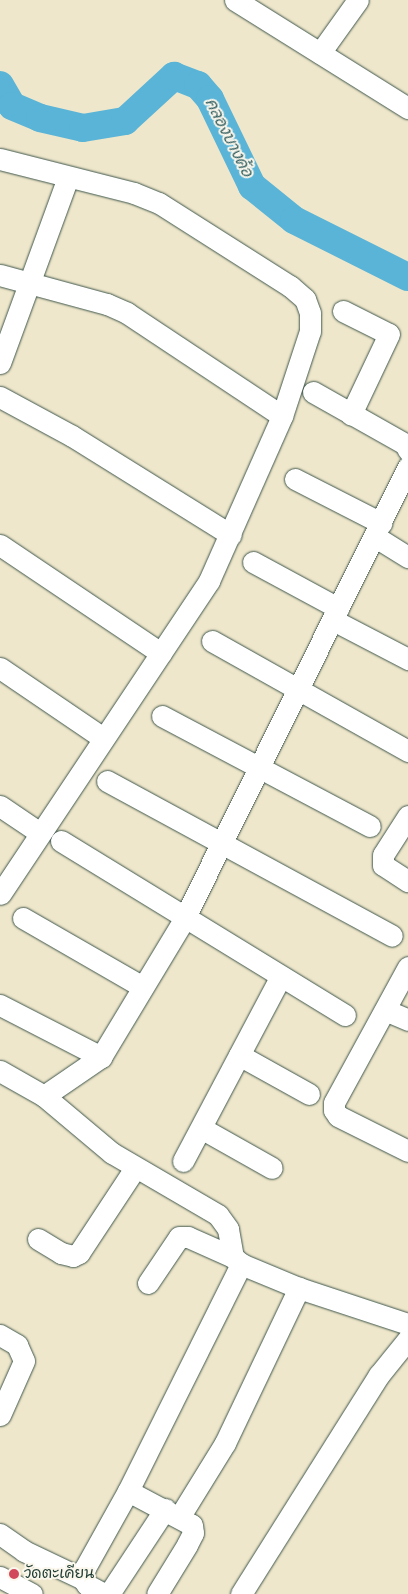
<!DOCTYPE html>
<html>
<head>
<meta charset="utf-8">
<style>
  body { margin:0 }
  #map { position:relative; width:408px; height:1594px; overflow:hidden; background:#efe7cb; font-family:"Balsamiq Sans","Playpen Sans Thai",sans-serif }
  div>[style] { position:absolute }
  .river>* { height:28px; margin:-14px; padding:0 14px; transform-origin:14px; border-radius:14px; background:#59b4d7 }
  .roads { filter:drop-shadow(0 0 1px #3e564b) drop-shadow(0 0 1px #3e564b) }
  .minor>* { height:21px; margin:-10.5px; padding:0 10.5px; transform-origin:10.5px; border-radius:10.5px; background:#fff }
  .dots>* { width:14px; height:14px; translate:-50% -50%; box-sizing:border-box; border:2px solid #fbf7ec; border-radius:50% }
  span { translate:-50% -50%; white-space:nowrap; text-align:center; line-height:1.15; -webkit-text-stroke:4px #fbf7ec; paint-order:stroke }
  .poi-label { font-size:15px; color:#1f3d34 }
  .left { translate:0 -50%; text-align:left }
  .water-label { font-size:16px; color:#2e5b5d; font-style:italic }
</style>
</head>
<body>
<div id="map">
  <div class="river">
    <i style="left:0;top:85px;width:24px;rotate:60deg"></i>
    <i style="left:12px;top:106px;width:30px;rotate:23deg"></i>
    <i style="left:40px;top:118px;width:44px;rotate:13.1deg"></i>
    <i style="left:83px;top:128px;width:43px;rotate:-9.5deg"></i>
    <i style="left:125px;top:121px;width:67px;rotate:-42.6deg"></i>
    <i style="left:174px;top:76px;width:26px;rotate:21deg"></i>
    <i style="left:198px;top:85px;width:18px;rotate:49deg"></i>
    <i style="left:210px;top:99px;width:97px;rotate:64.2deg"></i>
    <i style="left:252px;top:186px;width:54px;rotate:39deg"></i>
    <i style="left:294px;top:220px;width:127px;rotate:26.6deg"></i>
  </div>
  <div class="roads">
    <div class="minor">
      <i style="left:235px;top:0;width:204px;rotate:32deg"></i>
      <i style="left:320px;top:53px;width:65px;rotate:-54.4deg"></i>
      <i style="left:0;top:159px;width:138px;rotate:14.2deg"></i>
      <i style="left:134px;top:193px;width:27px;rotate:22deg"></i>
      <i style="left:159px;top:203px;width:155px;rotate:32.4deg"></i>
      <i style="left:290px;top:286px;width:20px;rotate:41deg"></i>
      <i style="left:305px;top:299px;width:15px;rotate:70deg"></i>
      <i style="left:310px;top:313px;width:18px;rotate:90deg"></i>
      <i style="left:310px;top:331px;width:89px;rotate:108.2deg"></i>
      <i style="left:282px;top:416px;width:180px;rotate:113.9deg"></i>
      <i style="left:209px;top:581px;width:376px;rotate:123.7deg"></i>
      <i style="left:0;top:275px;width:111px;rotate:15.2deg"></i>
      <i style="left:107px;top:304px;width:22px;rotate:24deg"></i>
      <i style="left:127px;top:313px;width:186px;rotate:33.6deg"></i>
      <i style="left:343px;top:311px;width:51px;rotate:26.6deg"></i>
      <i style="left:389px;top:334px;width:89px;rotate:115.4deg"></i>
      <i style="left:0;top:363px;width:198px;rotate:-69.9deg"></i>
      <i style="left:313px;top:392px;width:106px;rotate:29.5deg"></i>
      <i style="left:405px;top:444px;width:7px;rotate:63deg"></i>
      <i style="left:0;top:397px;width:82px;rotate:28.4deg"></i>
      <i style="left:72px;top:436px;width:187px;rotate:31.9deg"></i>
      <i style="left:295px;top:479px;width:97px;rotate:27.1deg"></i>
      <i style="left:374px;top:536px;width:40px;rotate:32deg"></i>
      <i style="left:0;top:545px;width:194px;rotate:33.9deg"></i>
      <i style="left:253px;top:562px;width:97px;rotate:28.4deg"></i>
      <i style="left:333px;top:620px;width:85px;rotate:27.5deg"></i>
      <i style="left:212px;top:641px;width:225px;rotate:29.3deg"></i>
      <i style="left:0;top:668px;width:125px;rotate:34.2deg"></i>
      <i style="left:162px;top:716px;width:235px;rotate:27.9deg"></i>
      <i style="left:107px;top:781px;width:324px;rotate:28.5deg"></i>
      <i style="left:0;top:806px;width:48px;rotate:34deg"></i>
      <i style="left:408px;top:816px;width:46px;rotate:122.7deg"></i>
      <i style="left:383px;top:855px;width:10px;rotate:90deg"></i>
      <i style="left:383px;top:865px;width:30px;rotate:33deg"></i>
      <i style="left:61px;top:841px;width:333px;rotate:31.5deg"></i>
      <i style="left:23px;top:918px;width:138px;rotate:29.9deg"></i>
      <i style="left:408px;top:967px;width:155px;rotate:118.6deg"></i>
      <i style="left:334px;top:1103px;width:7px;rotate:90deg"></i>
      <i style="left:334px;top:1110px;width:7px;rotate:56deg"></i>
      <i style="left:338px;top:1116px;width:78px;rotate:26.6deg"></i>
      <i style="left:0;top:1005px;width:114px;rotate:27.2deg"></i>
      <i style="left:385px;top:1010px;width:25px;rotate:23deg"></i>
      <i style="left:239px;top:1055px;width:80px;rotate:29.1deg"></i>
      <i style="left:0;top:1071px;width:51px;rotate:29.6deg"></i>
      <i style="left:44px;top:1096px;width:89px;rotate:40deg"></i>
      <i style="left:112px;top:1153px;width:123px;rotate:30.3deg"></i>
      <i style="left:218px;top:1215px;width:17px;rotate:54deg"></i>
      <i style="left:228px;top:1229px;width:28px;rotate:80deg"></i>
      <i style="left:233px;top:1257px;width:11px;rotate:41deg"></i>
      <i style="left:241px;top:1264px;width:63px;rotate:22.5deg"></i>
      <i style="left:299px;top:1288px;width:115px;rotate:18.3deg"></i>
      <i style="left:44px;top:1096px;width:69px;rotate:-34.4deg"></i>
      <i style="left:101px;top:1057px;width:159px;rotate:-58.9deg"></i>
      <i style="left:183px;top:921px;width:507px;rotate:-63.64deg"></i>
      <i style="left:201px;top:1128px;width:81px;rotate:29.4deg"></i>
      <i style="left:183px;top:1161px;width:209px;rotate:-62.1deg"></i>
      <i style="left:38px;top:1239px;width:27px;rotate:31deg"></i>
      <i style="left:61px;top:1253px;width:12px;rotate:14deg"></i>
      <i style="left:73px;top:1256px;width:7px;rotate:-27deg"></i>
      <i style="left:79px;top:1253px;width:102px;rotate:-56.6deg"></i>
      <i style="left:148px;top:1283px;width:55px;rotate:-56deg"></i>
      <i style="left:179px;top:1237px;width:9px"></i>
      <i style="left:188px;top:1237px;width:49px;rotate:24deg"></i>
      <i style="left:0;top:1335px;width:20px;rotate:30deg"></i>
      <i style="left:17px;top:1345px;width:17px;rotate:66deg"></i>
      <i style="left:24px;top:1361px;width:59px;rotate:114deg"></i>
      <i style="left:128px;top:1491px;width:72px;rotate:28deg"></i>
      <i style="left:192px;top:1525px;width:8px;rotate:83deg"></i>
      <i style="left:193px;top:1533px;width:13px;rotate:117deg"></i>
      <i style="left:187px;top:1545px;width:57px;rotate:121.5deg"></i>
      <i style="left:180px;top:1516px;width:86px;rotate:-58.3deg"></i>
      <i style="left:225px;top:1443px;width:172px;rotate:-64.5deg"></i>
      <i style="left:0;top:1534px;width:29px;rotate:35deg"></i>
      <i style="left:24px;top:1551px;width:65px;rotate:25.4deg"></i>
      <i style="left:0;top:1577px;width:36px;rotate:28deg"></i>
      <i style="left:104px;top:1594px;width:19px;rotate:-152deg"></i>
      <i style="left:87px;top:1585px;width:7px;rotate:-124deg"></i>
      <i style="left:83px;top:1579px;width:11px;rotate:-80deg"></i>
      <i style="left:85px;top:1568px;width:88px;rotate:-60.8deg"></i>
      <i style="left:128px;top:1491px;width:254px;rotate:-63.5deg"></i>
      <i style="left:109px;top:1594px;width:102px;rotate:-56.6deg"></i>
      <i style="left:241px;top:1594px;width:259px;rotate:-57.8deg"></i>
      <i style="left:379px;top:1375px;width:46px;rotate:-51.1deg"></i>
    </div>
  </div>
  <div class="dots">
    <i style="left:14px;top:1574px;background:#d1495b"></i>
  </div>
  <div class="poi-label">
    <span class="left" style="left:24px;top:1574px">วัดตะเคียน</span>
  </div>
  <div class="water-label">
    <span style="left:228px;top:138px;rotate:63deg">คลองบางค้อ</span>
  </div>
</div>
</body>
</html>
